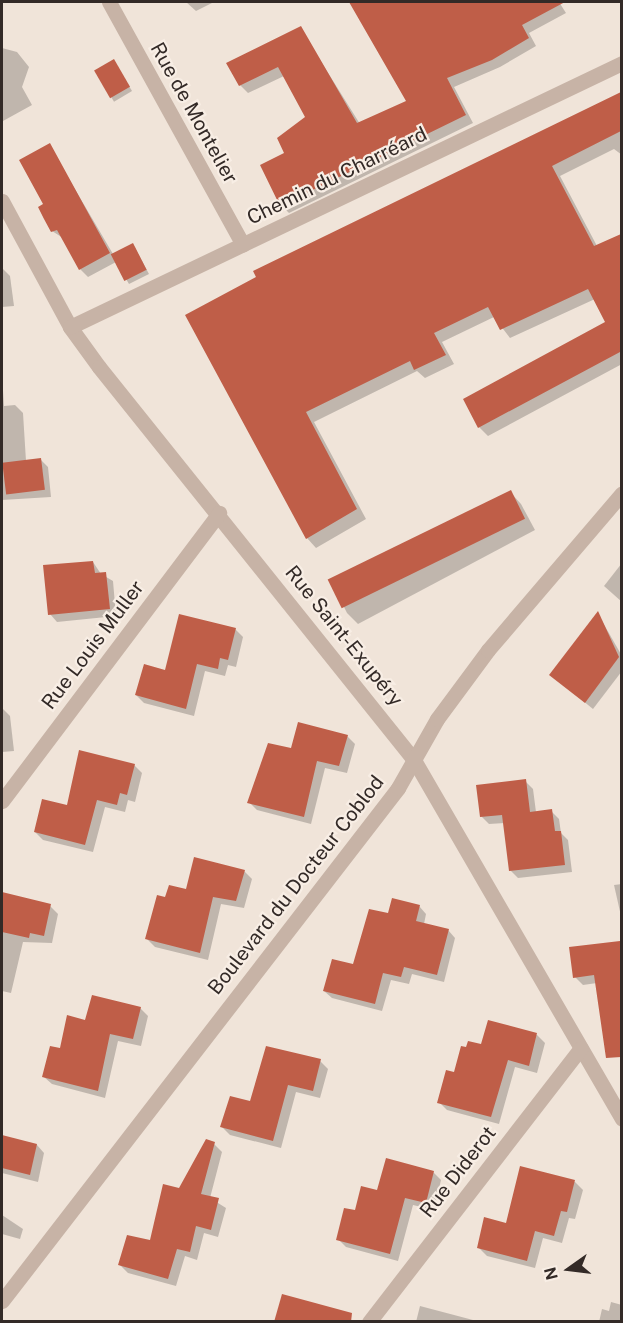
<!DOCTYPE html>
<html>
<head>
<meta charset="utf-8">
<style>
  body { margin:0 }
  #map { position:relative; width:623px; height:1323px; overflow:hidden; background:#f0e4d9; font-family:"Public Sans",sans-serif }
  div>[style] { position:absolute }
  .shadow>* { inset:0; background:#0003; transform-origin:0 0 }
  .building>* { inset:0; background:#bf5e48; transform-origin:0 0 }
  .minor>* { height:15px; margin:-7.5px; padding:0 7.5px; transform-origin:7.5px; border-radius:7.5px; background:#c7b3a6 }
  span { translate:-50% -50%; white-space:nowrap; text-align:center; line-height:1.15; -webkit-text-stroke:4.5px #f8eee5; paint-order:stroke }
  .street-label { font-size:20px; color:#332a27 }
  .frame { position:absolute; inset:0; border:3px solid #332a27; pointer-events:none }
  .north { position:absolute; left:539px; top:1239px; width:60px; height:60px; -webkit-text-stroke:4px #f8eee5; paint-order:stroke; rotate:256deg; font-size:16px; font-weight:700; line-height:24px; text-align:center; color:#332a27 }
  .north::after { content:''; display:block; margin:auto; width:21px; height:27px; background:#332a27; clip-path:polygon(50% 0,100% 100%,50% 72%,0 100%) }
</style>
</head>
<body>
<div id="map">
  <div class="shadow">
    <i style="clip-path:polygon(186px 2px,214px 2px,196px 11px)"></i>
    <i style="clip-path:polygon(432px 2px,445px 23px,481px 2px,559px 2px,566px 13px,529px 33px,536px 46px,500px 67px,454px 87px,473px 123px,289px 213px,281px 205px,286px 154px,307px 118px,284px 76px,248px 93px,240px 85px,300px 28px,360px 124px,408px 102px,351px 3px)"></i>
    <i style="clip-path:polygon(2px 48px,17px 52px,29px 67px,22px 87px,32px 105px,3px 121px)"></i>
    <i style="left:114px;top:61px;width:35px;height:21px;rotate:59deg"></i>
    <i style="clip-path:polygon(622px 94px,622px 155px,614px 149px,560px 176px,597px 246px,616px 238px,622px 244px,622px 364px,488px 436px,479px 427px,607px 322px,595px 299px,510px 338px,494px 317px,442px 342px,454px 364px,425px 378px,417px 371px,314px 422px,366px 519px,316px 548px,307px 538px,255px 272px)"></i>
    <i style="clip-path:polygon(49px 145px,113px 254px,133px 244px,149px 274px,129px 284px,116px 262px,88px 277px,80px 269px,63px 238px,52px 231px,45px 205px)"></i>
    <i style="clip-path:polygon(2px 268px,10px 276px,14px 306px,2px 307px)"></i>
    <i style="clip-path:polygon(2px 375px,4px 406px,15px 405px,23px 413px,26px 461px,41px 460px,48px 467px,51px 497px,2px 500px)"></i>
    <i style="clip-path:polygon(510px 492px,521px 504px,535px 530px,358px 624px,347px 613px,333px 585px)"></i>
    <i style="clip-path:polygon(93px 562px,101px 574px,113px 581px,116px 616px,57px 622px,50px 614px)"></i>
    <i style="clip-path:polygon(622px 563px,622px 602px,604px 586px)"></i>
    <i style="clip-path:polygon(598px 614px,622px 656px,622px 671px,593px 709px,551px 675px)"></i>
    <i style="clip-path:polygon(235px 629px,243px 637px,236px 667px,228px 665px,225px 676px,205px 671px,194px 716px,144px 703px,136px 695px)"></i>
    <i style="clip-path:polygon(2px 708px,10px 716px,14px 751px,2px 752px)"></i>
    <i style="clip-path:polygon(347px 736px,355px 744px,347px 773px,325px 768px,311px 824px,257px 810px,249px 802px,292px 750px)"></i>
    <i style="clip-path:polygon(134px 765px,142px 773px,135px 802px,128px 800px,125px 812px,105px 807px,93px 852px,43px 840px,35px 832px)"></i>
    <i style="clip-path:polygon(525px 781px,533px 789px,536px 812px,551px 811px,559px 819px,561px 833px,568px 840px,572px 872px,518px 878px,510px 870px,505px 823px,489px 824px,481px 816px)"></i>
    <i style="clip-path:polygon(244px 871px,252px 879px,244px 908px,221px 904px,208px 960px,155px 947px,147px 939px,166px 899px)"></i>
    <i style="clip-path:polygon(622px 884px,622px 916px,621px 916px,614px 885px)"></i>
    <i style="clip-path:polygon(2px 893px,50px 906px,58px 914px,52px 943px,23px 942px,11px 993px,2px 991px)"></i>
    <i style="clip-path:polygon(419px 906px,426px 914px,424px 924px,448px 930px,455px 938px,444px 982px,412px 974px,409px 984px,391px 980px,382px 1011px,332px 998px,324px 991px,354px 966px,389px 915px)"></i>
    <i style="clip-path:polygon(619px 943px,622px 1037px,612px 1038px,597px 983px,583px 985px,575px 977px)"></i>
    <i style="clip-path:polygon(140px 1008px,148px 1016px,141px 1046px,118px 1041px,105px 1098px,52px 1084px,44px 1077px,61px 1050px)"></i>
    <i style="clip-path:polygon(489px 1022px,537px 1035px,545px 1043px,537px 1073px,515px 1067px,499px 1124px,447px 1110px,439px 1102px,483px 1045px)"></i>
    <i style="clip-path:polygon(320px 1061px,328px 1069px,320px 1098px,296px 1092px,281px 1148px,230px 1135px,222px 1127px,251px 1103px)"></i>
    <i style="clip-path:polygon(2px 1137px,37px 1145px,44px 1153px,38px 1182px,2px 1173px)"></i>
    <i style="clip-path:polygon(214px 1144px,222px 1152px,210px 1198px,226px 1208px,218px 1237px,204px 1233px,197px 1260px,185px 1256px,176px 1286px,128px 1273px,120px 1265px,151px 1242px,180px 1190px)"></i>
    <i style="clip-path:polygon(521px 1167px,575px 1182px,583px 1190px,575px 1219px,569px 1218px,562px 1243px,543px 1238px,535px 1268px,487px 1256px,479px 1248px,507px 1225px)"></i>
    <i style="clip-path:polygon(433px 1172px,441px 1180px,434px 1210px,413px 1205px,398px 1261px,346px 1247px,338px 1239px,356px 1212px,378px 1192px)"></i>
    <i style="clip-path:polygon(2px 1215px,23px 1229px,20px 1239px,2px 1234px)"></i>
    <i style="clip-path:polygon(611px 1302px,622px 1305px,622px 1322px,599px 1322px,602px 1309px,609px 1311px)"></i>
    <i style="clip-path:polygon(420px 1306px,473px 1320px,474px 1322px,416px 1322px)"></i>
  </div>
  <div class="building">
    <i style="clip-path:polygon(349px 2px,565px 2px,522px 25px,529px 38px,492px 60px,447px 78px,466px 115px,280px 206px,260px 165px,284px 153px,277px 138px,305px 117px,278px 67px,239px 86px,226px 63px,301px 26px,357px 123px,406px 101px)"></i>
    <i style="left:114px;top:59px;width:32px;height:23px;rotate:60deg"></i>
    <i style="clip-path:polygon(621px 92px,621px 131px,552px 166px,594px 246px,621px 234px,621px 355px,620px 352px,478px 428px,463px 399px,605px 322px,588px 289px,500px 330px,488px 307px,434px 333px,446px 355px,414px 370px,410px 361px,306px 412px,357px 509px,306px 539px,185px 315px,256px 277px,253px 271px)"></i>
    <i style="clip-path:polygon(50px 143px,110px 253px,79px 270px,57px 230px,51px 232px,44px 219px,38px 207px,43px 204px,19px 160px)"></i>
    <i style="left:133px;top:243px;width:30px;height:25px;rotate:63deg"></i>
    <i style="left:41px;top:458px;width:32px;height:39px;rotate:83deg"></i>
    <i style="left:511px;top:490px;width:32px;height:204px;rotate:64deg"></i>
    <i style="clip-path:polygon(93px 561px,95px 573px,106px 572px,110px 609px,48px 615px,43px 565px)"></i>
    <i style="clip-path:polygon(598px 611px,619px 657px,585px 703px,549px 675px)"></i>
    <i style="clip-path:polygon(179px 614px,236px 628px,228px 660px,220px 658px,218px 669px,197px 664px,186px 709px,135px 695px,144px 664px,165px 670px)"></i>
    <i style="clip-path:polygon(298px 722px,348px 735px,339px 766px,317px 761px,304px 817px,247px 803px,268px 743px,291px 748px)"></i>
    <i style="clip-path:polygon(79px 750px,135px 764px,127px 795px,120px 793px,117px 805px,97px 800px,85px 845px,34px 832px,42px 799px,67px 805px)"></i>
    <i style="clip-path:polygon(526px 779px,530px 812px,552px 809px,555px 831px,561px 831px,565px 865px,509px 871px,502px 815px,480px 817px,476px 785px)"></i>
    <i style="clip-path:polygon(194px 857px,245px 870px,236px 901px,213px 897px,200px 953px,145px 939px,157px 895px,165px 897px,169px 885px,186px 889px)"></i>
    <i style="clip-path:polygon(2px 892px,51px 904px,44px 936px,30px 933px,29px 938px,2px 932px)"></i>
    <i style="clip-path:polygon(392px 898px,420px 905px,416px 921px,449px 929px,437px 975px,404px 967px,401px 977px,383px 973px,375px 1004px,323px 991px,332px 959px,353px 964px,369px 909px,388px 913px)"></i>
    <i style="clip-path:polygon(620px 941px,621px 1057px,606px 1058px,594px 975px,573px 978px,569px 947px)"></i>
    <i style="clip-path:polygon(92px 995px,141px 1007px,133px 1039px,110px 1034px,98px 1091px,42px 1077px,50px 1046px,60px 1048px,67px 1015px,85px 1020px)"></i>
    <i style="clip-path:polygon(488px 1020px,537px 1033px,529px 1066px,508px 1060px,491px 1117px,437px 1103px,446px 1070px,454px 1072px,461px 1046px,466px 1047px,468px 1041px,481px 1044px)"></i>
    <i style="clip-path:polygon(266px 1046px,321px 1059px,313px 1091px,288px 1085px,273px 1141px,220px 1127px,230px 1096px,250px 1101px)"></i>
    <i style="clip-path:polygon(2px 1135px,37px 1144px,30px 1175px,2px 1168px)"></i>
    <i style="clip-path:polygon(206px 1139px,215px 1142px,201px 1194px,219px 1198px,211px 1230px,196px 1226px,190px 1252px,177px 1249px,168px 1279px,118px 1265px,127px 1235px,150px 1240px,163px 1184px,179px 1188px)"></i>
    <i style="clip-path:polygon(386px 1158px,434px 1171px,426px 1203px,405px 1198px,390px 1254px,336px 1240px,344px 1208px,355px 1210px,361px 1186px,377px 1190px)"></i>
    <i style="clip-path:polygon(520px 1166px,575px 1180px,567px 1212px,561px 1211px,554px 1236px,535px 1231px,527px 1261px,477px 1248px,484px 1217px,506px 1223px)"></i>
    <i style="clip-path:polygon(282px 1294px,352px 1313px,351px 1322px,274px 1322px)"></i>
  </div>
  <div class="minor">
    <i style="left:109px;top:2px;width:277px;rotate:61.1deg"></i>
    <i style="left:2px;top:201px;width:143px;rotate:61.6deg"></i>
    <i style="left:70px;top:327px;width:49px;rotate:54.1deg"></i>
    <i style="left:99px;top:367px;width:504px;rotate:51.29deg"></i>
    <i style="left:414px;top:760px;width:415px;rotate:59.9deg"></i>
    <i style="left:70px;top:327px;width:612px;rotate:-25.56deg"></i>
    <i style="left:2px;top:801px;width:361px;rotate:-53deg"></i>
    <i style="left:2px;top:1301px;width:648px;rotate:-52.33deg"></i>
    <i style="left:398px;top:788px;width:79px;rotate:-60.5deg"></i>
    <i style="left:437px;top:719px;width:86px;rotate:-53.5deg"></i>
    <i style="left:488px;top:650px;width:206px;rotate:-49.5deg"></i>
    <i style="left:369px;top:1322px;width:346px;rotate:-52.3deg"></i>
  </div>
  <div class="street-label">
    <span style="left:194px;top:113px;rotate:61deg">Rue de Montelier</span>
    <span style="left:337px;top:176px;rotate:-26deg">Chemin du Charréard</span>
    <span style="left:344px;top:636px;rotate:51deg">Rue Saint-Exupéry</span>
    <span style="left:93px;top:645px;rotate:-53deg">Rue Louis Muller</span>
    <span style="left:296px;top:885px;rotate:-52deg">Boulevard du Docteur Coblod</span>
    <span style="left:458px;top:1172px;rotate:-52deg">Rue Diderot</span>
  </div>
  <div class="frame"></div>
  <div class="north">N</div>
</div>
</body>
</html>
